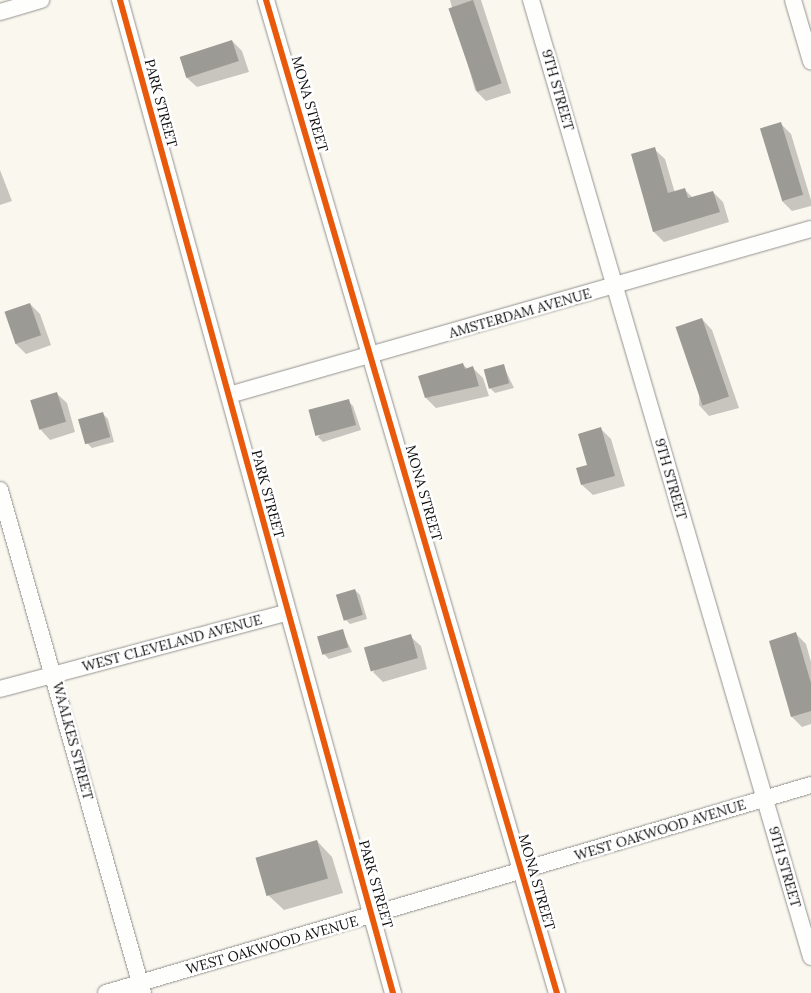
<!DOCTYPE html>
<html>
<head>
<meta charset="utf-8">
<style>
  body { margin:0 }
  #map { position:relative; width:811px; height:993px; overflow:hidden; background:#faf7ef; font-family:Lora,serif }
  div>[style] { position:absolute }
  .shadow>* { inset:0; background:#0003 }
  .building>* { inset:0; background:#9c9a95; transform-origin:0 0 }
  .roads { filter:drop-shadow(0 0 1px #93928e) drop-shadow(0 0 1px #93928e) }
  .street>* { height:16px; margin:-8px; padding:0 8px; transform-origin:8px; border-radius:8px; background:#fefefd }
  .cycleway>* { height:6px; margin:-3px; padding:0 3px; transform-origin:3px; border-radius:3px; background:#e8590c }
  span { translate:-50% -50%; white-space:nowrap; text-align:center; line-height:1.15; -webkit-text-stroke:5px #fff; paint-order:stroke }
  .street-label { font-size:14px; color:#0c0c0c }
</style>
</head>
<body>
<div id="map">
  <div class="shadow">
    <i style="clip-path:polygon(450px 0,481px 0,511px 93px,486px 101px,475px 90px)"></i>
    <i style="clip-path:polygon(232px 41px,242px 51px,249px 72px,197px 87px,186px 77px,180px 57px)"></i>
    <i style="clip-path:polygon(781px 124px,791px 134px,811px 200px,811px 206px,792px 211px,782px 201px)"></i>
    <i style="clip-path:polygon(654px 149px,665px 159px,675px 193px,685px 190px,693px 198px,713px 192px,723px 202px,729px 222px,664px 242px,654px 232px,632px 155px)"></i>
    <i style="clip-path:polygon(0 170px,12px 201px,0 205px)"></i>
    <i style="clip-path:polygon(30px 304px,40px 314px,51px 345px,26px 354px,15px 343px)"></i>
    <i style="clip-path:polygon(702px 319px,712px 330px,739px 408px,709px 416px,699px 405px)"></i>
    <i style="clip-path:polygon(462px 364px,468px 369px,473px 368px,483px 378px,489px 396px,436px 408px,426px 398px)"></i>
    <i style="clip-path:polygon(503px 365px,514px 388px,495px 393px,490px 388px)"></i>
    <i style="clip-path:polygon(56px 393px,67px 403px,75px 432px,50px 440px,40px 429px)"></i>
    <i style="clip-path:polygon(348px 401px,353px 406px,361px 430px,323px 442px,318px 437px)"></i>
    <i style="clip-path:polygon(103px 414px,108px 419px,114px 442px,92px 448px,87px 443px)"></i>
    <i style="clip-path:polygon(601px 429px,611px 439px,625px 486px,593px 495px,582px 485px)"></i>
    <i style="clip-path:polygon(355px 590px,360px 595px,367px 619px,350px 624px,345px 619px)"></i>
    <i style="clip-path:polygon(342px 630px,352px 652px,329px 659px,324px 654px)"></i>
    <i style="clip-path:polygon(796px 634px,806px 644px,811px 662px,811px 724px,802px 727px,792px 717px)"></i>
    <i style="clip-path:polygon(410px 636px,421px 646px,427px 669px,383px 682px,373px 672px)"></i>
    <i style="clip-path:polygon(317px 841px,332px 857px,343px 893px,284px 910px,268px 895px,258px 859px)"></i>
  </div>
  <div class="building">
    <i style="left:473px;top:0;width:88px;height:26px;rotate:71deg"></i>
    <i style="left:232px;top:40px;width:22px;height:55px;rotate:72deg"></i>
    <i style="left:781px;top:122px;width:76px;height:22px;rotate:73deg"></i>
    <i style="clip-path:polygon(655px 147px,668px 193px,685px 188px,688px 198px,713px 191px,720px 212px,653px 232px,631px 154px)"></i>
    <i style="left:30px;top:303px;width:34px;height:27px;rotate:71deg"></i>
    <i style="left:702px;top:318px;width:83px;height:28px;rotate:71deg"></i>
    <i style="clip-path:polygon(463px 363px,465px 369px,473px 366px,479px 386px,425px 398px,418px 376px)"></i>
    <i style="left:504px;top:364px;width:20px;height:21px;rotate:75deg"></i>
    <i style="left:57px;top:392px;width:31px;height:28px;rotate:73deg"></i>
    <i style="left:349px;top:399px;width:27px;height:42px;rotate:75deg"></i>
    <i style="left:103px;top:412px;width:26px;height:26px;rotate:74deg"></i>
    <i style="clip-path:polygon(601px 427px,615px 476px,581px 485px,576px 468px,587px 465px,578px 434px)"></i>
    <i style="left:355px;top:589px;width:27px;height:20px;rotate:73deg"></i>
    <i style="left:343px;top:629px;width:19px;height:27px;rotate:74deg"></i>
    <i style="clip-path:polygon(796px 632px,811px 683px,811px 711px,791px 717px,769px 641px)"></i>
    <i style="left:411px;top:634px;width:25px;height:49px;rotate:74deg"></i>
    <i style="left:317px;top:840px;width:40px;height:64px;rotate:74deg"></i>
  </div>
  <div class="roads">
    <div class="street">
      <i style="left:120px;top:0;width:1030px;rotate:74.63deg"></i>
      <i style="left:266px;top:0;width:1035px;rotate:73.67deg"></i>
      <i style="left:531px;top:0;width:997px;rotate:73.69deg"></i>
      <i style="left:793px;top:0;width:64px;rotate:73.6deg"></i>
      <i style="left:0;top:12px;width:43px;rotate:-16.3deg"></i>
      <i style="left:229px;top:395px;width:605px;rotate:-15.92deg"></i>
      <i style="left:0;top:490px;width:523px;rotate:74.13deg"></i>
      <i style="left:0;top:689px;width:296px;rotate:-14.9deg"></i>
      <i style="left:106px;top:993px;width:735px;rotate:-16.44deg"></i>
    </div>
  </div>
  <div class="cycleway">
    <i style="left:120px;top:0;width:1030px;rotate:74.63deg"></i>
    <i style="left:266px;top:0;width:1035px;rotate:73.67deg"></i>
  </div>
  <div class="street-label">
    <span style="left:558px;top:90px;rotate:74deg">9TH STREET</span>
    <span style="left:161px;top:103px;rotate:75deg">PARK STREET</span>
    <span style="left:310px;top:104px;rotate:74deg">MONA STREET</span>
    <span style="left:520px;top:313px;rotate:-16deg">AMSTERDAM AVENUE</span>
    <span style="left:671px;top:479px;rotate:74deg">9TH STREET</span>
    <span style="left:424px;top:493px;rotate:74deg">MONA STREET</span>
    <span style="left:268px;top:494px;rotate:75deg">PARK STREET</span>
    <span style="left:172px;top:643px;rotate:-15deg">WEST CLEVELAND AVENUE</span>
    <span style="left:73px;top:741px;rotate:75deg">WAALKES STREET</span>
    <span style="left:660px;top:830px;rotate:-17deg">WEST OAKWOOD AVENUE</span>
    <span style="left:785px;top:867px;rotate:74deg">9TH STREET</span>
    <span style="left:537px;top:882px;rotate:74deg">MONA STREET</span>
    <span style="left:376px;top:884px;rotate:74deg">PARK STREET</span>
    <span style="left:272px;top:945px;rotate:-16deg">WEST OAKWOOD AVENUE</span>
  </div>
</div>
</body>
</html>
